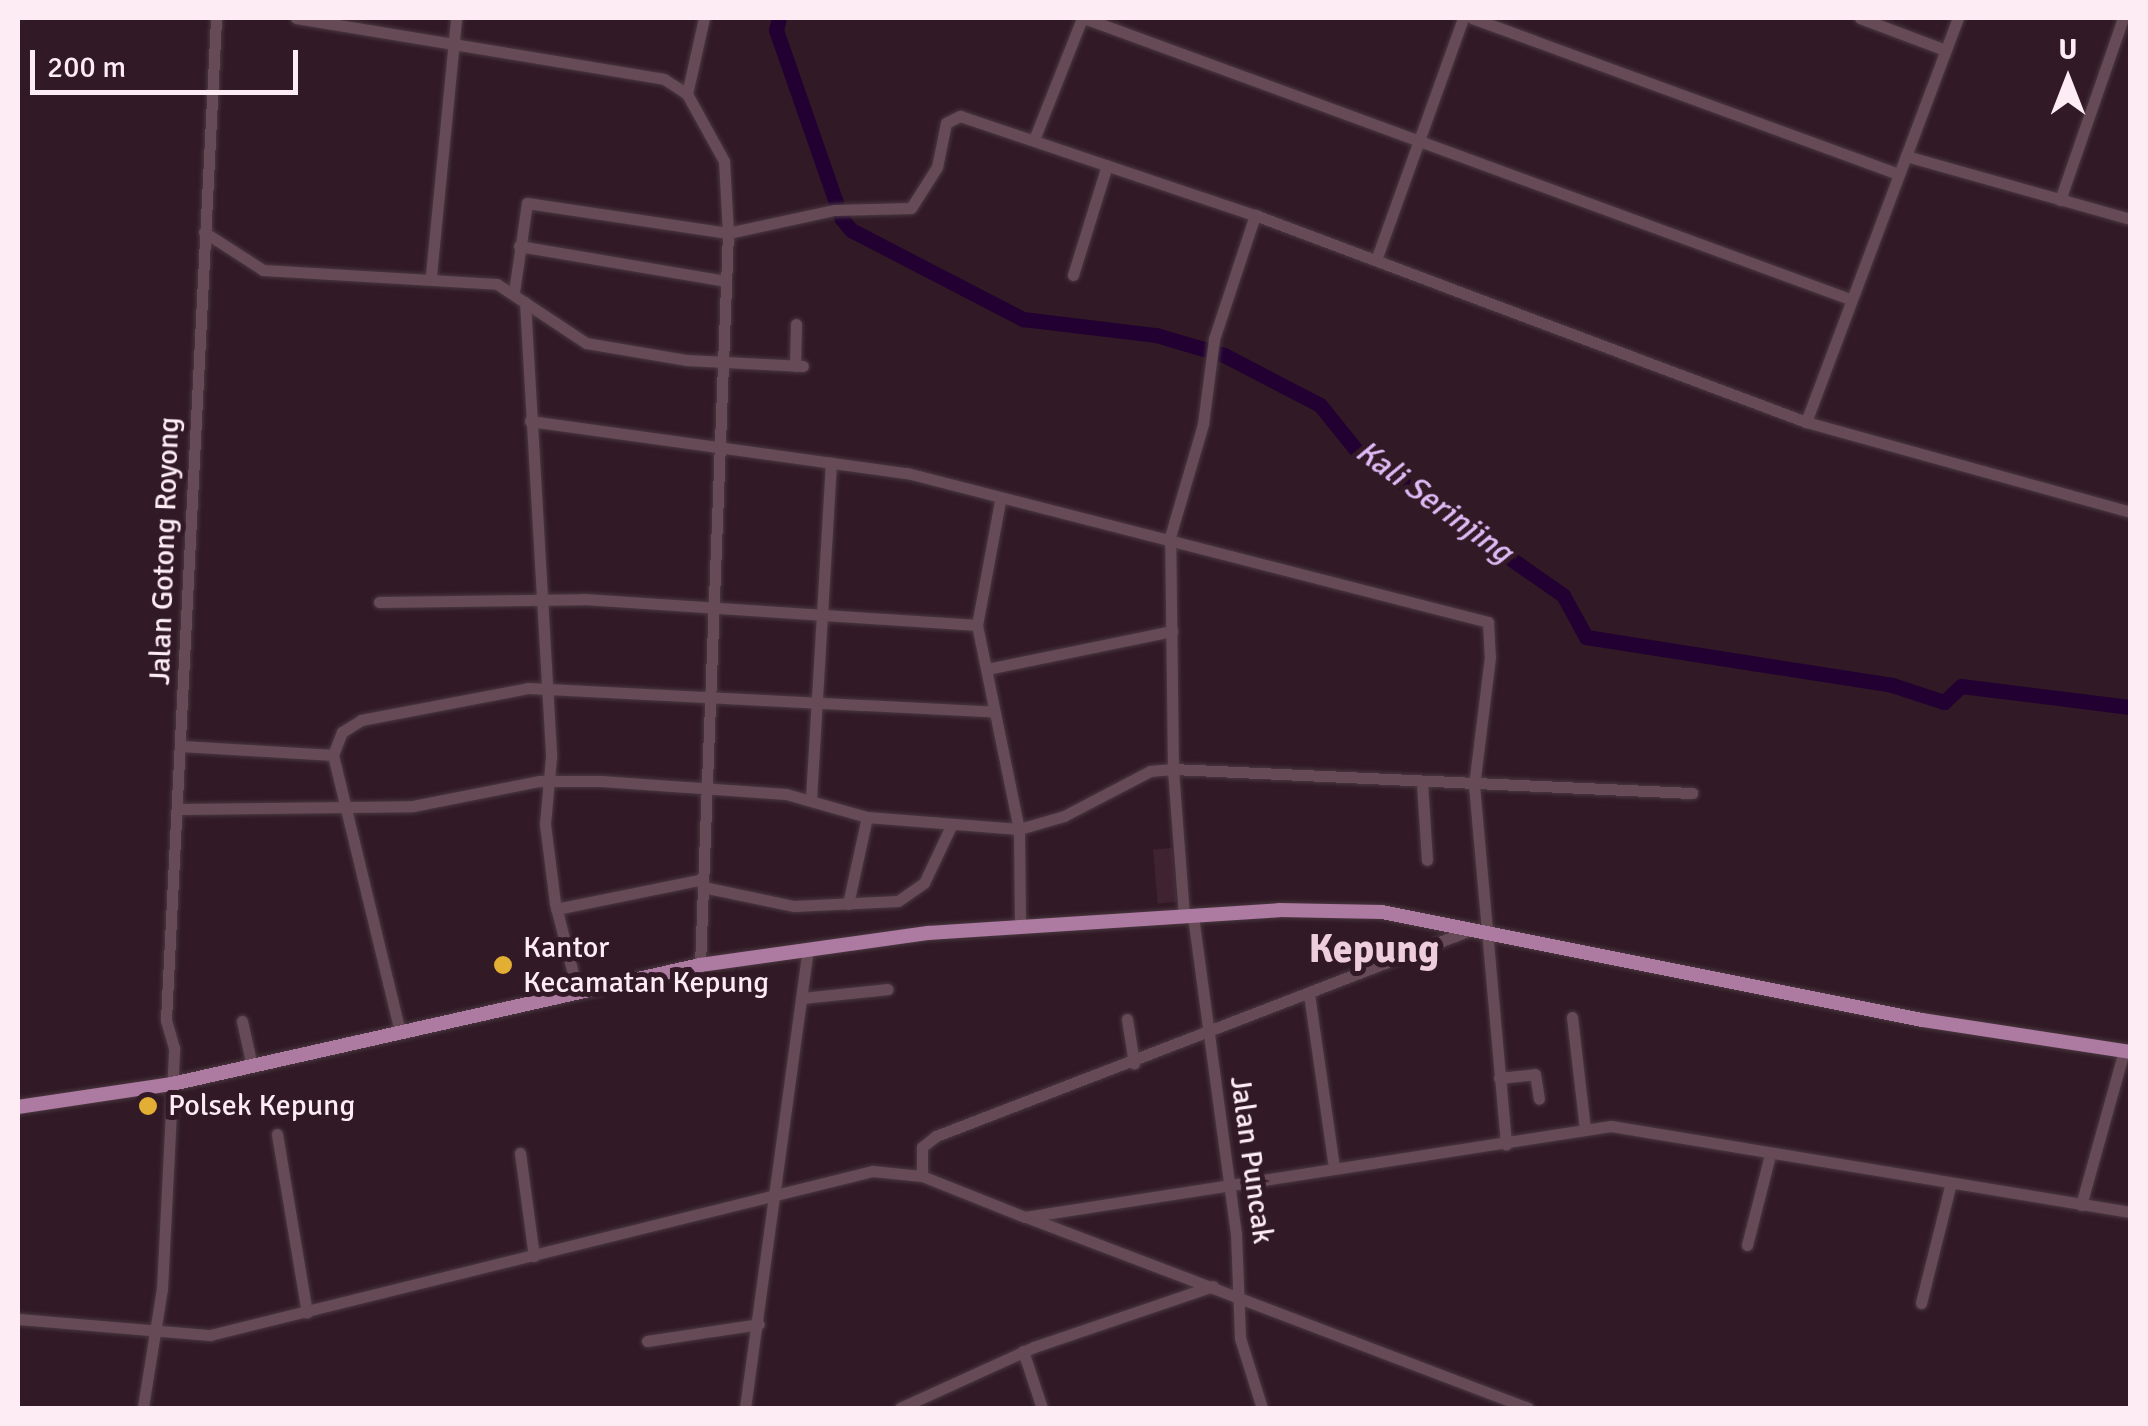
<!DOCTYPE html>
<html>
<head>
<meta charset="utf-8">
<style>
  body { margin:0 }
  #map { position:relative; width:2148px; height:1426px; overflow:hidden; background:#311a25; font-family:Signika,sans-serif }
  div>[style] { position:absolute }
  .built>* { inset:0; background:#402331; transform-origin:0 0 }
  .river>* { height:15px; margin:-7.5px; padding:0 7.5px; transform-origin:7.5px; border-radius:7.5px; background:#220032 }
  .roads { filter:drop-shadow(0 0 2px #4a3840) drop-shadow(0 0 2px #4a3840) }
  .minor>* { height:11px; margin:-5.5px; padding:0 5.5px; transform-origin:5.5px; border-radius:5.5px; background:#664b57 }
  .major>* { height:14px; margin:-7px; padding:0 7px; transform-origin:7px; border-radius:7px; background:#ad7aa1 }
  .dots>* { width:28px; height:28px; translate:-50% -50%; box-sizing:border-box; border:5px solid #311a25; border-radius:50% }
  span { translate:-50% -50%; white-space:nowrap; text-align:center; line-height:1.15; -webkit-text-stroke:10px #311a25; paint-order:stroke }
  .street-label { font-size:30px; color:#fdecf3 }
  .poi-label { font-size:30px; color:#fdecf3 }
  .left { translate:0 -50%; text-align:left }
  .water-label { font-size:32px; color:#e0baf6; font-style:italic }
  .district-label { font-size:40px; color:#efcedc; font-weight:700 }
  .frame { position:absolute; inset:0; border:20px solid #fdecf3; pointer-events:none }
  .north { position:absolute; left:2018px; top:30px; width:100px; height:100px; -webkit-text-stroke:8px #311a25; paint-order:stroke; rotate:0deg; font-size:28px; font-weight:700; line-height:40px; text-align:center; color:#fdecf3 }
  .north::after { content:''; display:block; margin:auto; width:35px; height:45px; background:#fdecf3; clip-path:polygon(50% 0,100% 100%,50% 72%,0 100%) }
  .scale { position:absolute; left:30px; top:50px; width:268px; height:45px; box-sizing:border-box; border:5px solid #fdecf3; border-top:0; padding-left:12px; font-size:30px; line-height:35px; white-space:nowrap; color:#fdecf3; -webkit-text-stroke:8px #311a25; paint-order:stroke }
</style>
</head>
<body>
<div id="map">
  <div class="built">
    <i style="left:1172px;top:848px;width:54px;height:19px;rotate:85deg"></i>
  </div>
  <div class="river">
    <i style="left:779px;top:18px;width:12px;rotate:104deg"></i>
    <i style="left:776px;top:30px;width:200px;rotate:70.8deg"></i>
    <i style="left:842px;top:219px;width:14px;rotate:51deg"></i>
    <i style="left:851px;top:230px;width:194px;rotate:27.4deg"></i>
    <i style="left:1023px;top:319px;width:134px;rotate:6.9deg"></i>
    <i style="left:1156px;top:335px;width:71px;rotate:16.4deg"></i>
    <i style="left:1224px;top:355px;width:108px;rotate:27.5deg"></i>
    <i style="left:1320px;top:405px;width:59px;rotate:51.2deg"></i>
    <i style="left:1357px;top:451px;width:251px;rotate:35deg"></i>
    <i style="left:1563px;top:595px;width:48px;rotate:61.3deg"></i>
    <i style="left:1586px;top:637px;width:310px;rotate:8.9deg"></i>
    <i style="left:1892px;top:685px;width:55px;rotate:18.1deg"></i>
    <i style="left:1944px;top:702px;width:23px;rotate:-43deg"></i>
    <i style="left:1961px;top:686px;width:170px;rotate:7.1deg"></i>
  </div>
  <div class="roads">
    <div class="minor">
      <i style="left:296px;top:18px;width:373px;rotate:9.4deg"></i>
      <i style="left:664px;top:79px;width:27px;rotate:33deg"></i>
      <i style="left:687px;top:94px;width:77px;rotate:61.1deg"></i>
      <i style="left:724px;top:161px;width:72px;rotate:86.8deg"></i>
      <i style="left:728px;top:233px;width:733px;rotate:92.19deg"></i>
      <i style="left:1084px;top:18px;width:816px;rotate:20.15deg"></i>
      <i style="left:1472px;top:18px;width:454px;rotate:20.1deg"></i>
      <i style="left:1860px;top:18px;width:91px;rotate:20.6deg"></i>
      <i style="left:687px;top:94px;width:78px;rotate:-77.4deg"></i>
      <i style="left:1035px;top:137px;width:128px;rotate:-68.4deg"></i>
      <i style="left:1906px;top:156px;width:233px;rotate:15.7deg"></i>
      <i style="left:2060px;top:200px;width:193px;rotate:-70.9deg"></i>
      <i style="left:204px;top:232px;width:70px;rotate:32.8deg"></i>
      <i style="left:263px;top:270px;width:234px;rotate:3.4deg"></i>
      <i style="left:497px;top:284px;width:107px;rotate:33.5deg"></i>
      <i style="left:586px;top:343px;width:101px;rotate:9.6deg"></i>
      <i style="left:686px;top:360px;width:117px;rotate:2.9deg"></i>
      <i style="left:519px;top:246px;width:209px;rotate:9.6deg"></i>
      <i style="left:1376px;top:260px;width:257px;rotate:-70.2deg"></i>
      <i style="left:431px;top:275px;width:258px;rotate:-84.4deg"></i>
      <i style="left:1073px;top:275px;width:115px;rotate:-72.8deg"></i>
      <i style="left:514px;top:292px;width:90px;rotate:-81.7deg"></i>
      <i style="left:527px;top:203px;width:203px;rotate:8.5deg"></i>
      <i style="left:728px;top:233px;width:108px;rotate:-12.2deg"></i>
      <i style="left:834px;top:210px;width:77px;rotate:-1.5deg"></i>
      <i style="left:911px;top:208px;width:49px;rotate:-57.6deg"></i>
      <i style="left:937px;top:167px;width:45px;rotate:-78.4deg"></i>
      <i style="left:946px;top:123px;width:16px;rotate:-27deg"></i>
      <i style="left:960px;top:116px;width:311px;rotate:18.6deg"></i>
      <i style="left:1255px;top:215px;width:589px;rotate:20.59deg"></i>
      <i style="left:1806px;top:422px;width:336px;rotate:15.5deg"></i>
      <i style="left:525px;top:302px;width:456px;rotate:86.7deg"></i>
      <i style="left:551px;top:757px;width:67px;rotate:95.1deg"></i>
      <i style="left:545px;top:824px;width:80px;rotate:82.8deg"></i>
      <i style="left:555px;top:903px;width:93px;rotate:75.7deg"></i>
      <i style="left:795px;top:366px;width:42px;rotate:-88.6deg"></i>
      <i style="left:530px;top:421px;width:381px;rotate:7.9deg"></i>
      <i style="left:907px;top:473px;width:600px;rotate:14.38deg"></i>
      <i style="left:1488px;top:622px;width:35px;rotate:87deg"></i>
      <i style="left:1490px;top:657px;width:129px;rotate:97.1deg"></i>
      <i style="left:1474px;top:785px;width:361px;rotate:84.9deg"></i>
      <i style="left:1806px;top:422px;width:432px;rotate:-69.4deg"></i>
      <i style="left:1000px;top:501px;width:126px;rotate:100.5deg"></i>
      <i style="left:977px;top:625px;width:208px;rotate:78.4deg"></i>
      <i style="left:1019px;top:829px;width:98px;rotate:89.4deg"></i>
      <i style="left:379px;top:602px;width:205px;rotate:-0.8deg"></i>
      <i style="left:584px;top:599px;width:394px;rotate:3.8deg"></i>
      <i style="left:987px;top:669px;width:189px;rotate:-11.6deg"></i>
      <i style="left:182px;top:746px;width:151px;rotate:3.4deg"></i>
      <i style="left:333px;top:755px;width:285px;rotate:76.4deg"></i>
      <i style="left:333px;top:755px;width:25px;rotate:-69deg"></i>
      <i style="left:342px;top:732px;width:22px;rotate:-32deg"></i>
      <i style="left:361px;top:720px;width:170px;rotate:-10.8deg"></i>
      <i style="left:528px;top:688px;width:467px;rotate:2.9deg"></i>
      <i style="left:1422px;top:783px;width:77px;rotate:86.3deg"></i>
      <i style="left:811px;top:799px;width:337px;rotate:-86.6deg"></i>
      <i style="left:180px;top:809px;width:233px;rotate:-0.7deg"></i>
      <i style="left:413px;top:806px;width:128px;rotate:-11.2deg"></i>
      <i style="left:539px;top:781px;width:62px"></i>
      <i style="left:601px;top:781px;width:185px;rotate:4deg"></i>
      <i style="left:786px;top:794px;width:84px;rotate:15.9deg"></i>
      <i style="left:867px;top:817px;width:152px;rotate:4.5deg"></i>
      <i style="left:1019px;top:829px;width:47px;rotate:-16.1deg"></i>
      <i style="left:1064px;top:816px;width:97px;rotate:-27.6deg"></i>
      <i style="left:1150px;top:771px;width:23px;rotate:-5deg"></i>
      <i style="left:1173px;top:769px;width:520px;rotate:2.65deg"></i>
      <i style="left:703px;top:887px;width:93px;rotate:11.8deg"></i>
      <i style="left:794px;top:906px;width:104px;rotate:-2.8deg"></i>
      <i style="left:898px;top:901px;width:32px;rotate:-35deg"></i>
      <i style="left:924px;top:883px;width:63px;rotate:-64.7deg"></i>
      <i style="left:848px;top:904px;width:89px;rotate:-77.7deg"></i>
      <i style="left:556px;top:909px;width:150px;rotate:-11.5deg"></i>
      <i style="left:1184px;top:916px;width:147px;rotate:-94.3deg"></i>
      <i style="left:1173px;top:769px;width:232px;rotate:-90.7deg"></i>
      <i style="left:1170px;top:537px;width:118px;rotate:-73.7deg"></i>
      <i style="left:1203px;top:424px;width:86px;rotate:-82.6deg"></i>
      <i style="left:1214px;top:339px;width:131px;rotate:-71.7deg"></i>
      <i style="left:1193px;top:916px;width:320px;rotate:82.3deg"></i>
      <i style="left:1236px;top:1233px;width:105px;rotate:87.8deg"></i>
      <i style="left:1240px;top:1338px;width:73px;rotate:72.6deg"></i>
      <i style="left:1309px;top:994px;width:176px;rotate:81.8deg"></i>
      <i style="left:803px;top:998px;width:85px;rotate:-6deg"></i>
      <i style="left:1572px;top:1017px;width:113px;rotate:83.4deg"></i>
      <i style="left:1127px;top:1019px;width:45px;rotate:81deg"></i>
      <i style="left:242px;top:1021px;width:46px;rotate:77.5deg"></i>
      <i style="left:1499px;top:1078px;width:36px;rotate:-6deg"></i>
      <i style="left:1535px;top:1074px;width:25px;rotate:81deg"></i>
      <i style="left:277px;top:1134px;width:181px;rotate:80.5deg"></i>
      <i style="left:520px;top:1153px;width:104px;rotate:82.3deg"></i>
      <i style="left:922px;top:1176px;width:29px;rotate:-90deg"></i>
      <i style="left:922px;top:1147px;width:18px;rotate:-38deg"></i>
      <i style="left:936px;top:1136px;width:576px;rotate:-21.08deg"></i>
      <i style="left:2081px;top:1205px;width:160px;rotate:-74.4deg"></i>
      <i style="left:1029px;top:1218px;width:534px;rotate:20.84deg"></i>
      <i style="left:1747px;top:1245px;width:93px;rotate:-75.7deg"></i>
      <i style="left:1921px;top:1303px;width:120px;rotate:-76deg"></i>
      <i style="left:18px;top:1319px;width:193px;rotate:4.8deg"></i>
      <i style="left:210px;top:1335px;width:682px;rotate:-13.91deg"></i>
      <i style="left:872px;top:1171px;width:50px;rotate:5.7deg"></i>
      <i style="left:922px;top:1176px;width:111px;rotate:21.7deg"></i>
      <i style="left:1025px;top:1217px;width:593px;rotate:-8.83deg"></i>
      <i style="left:1611px;top:1126px;width:526px;rotate:9.41deg"></i>
      <i style="left:647px;top:1341px;width:113px;rotate:-8.6deg"></i>
      <i style="left:1023px;top:1351px;width:60px;rotate:71.6deg"></i>
      <i style="left:143px;top:1407px;width:120px;rotate:-80.9deg"></i>
      <i style="left:162px;top:1289px;width:241px;rotate:-87.1deg"></i>
      <i style="left:174px;top:1048px;width:29px;rotate:-106deg"></i>
      <i style="left:166px;top:1020px;width:1003px;rotate:-87.14deg"></i>
      <i style="left:745px;top:1408px;width:464px;rotate:-82.2deg"></i>
      <i style="left:900px;top:1408px;width:147px;rotate:-24.5deg"></i>
      <i style="left:1034px;top:1347px;width:189px;rotate:-18.8deg"></i>
    </div>
    <div class="major">
      <i style="left:18px;top:1107px;width:156px;rotate:-8.5deg"></i>
      <i style="left:172px;top:1084px;width:541px;rotate:-12.7deg"></i>
      <i style="left:700px;top:965px;width:230px;rotate:-8deg"></i>
      <i style="left:928px;top:933px;width:352px;rotate:-3.7deg"></i>
      <i style="left:1279px;top:910px;width:103px;rotate:1.1deg"></i>
      <i style="left:1382px;top:912px;width:551px;rotate:11.31deg"></i>
      <i style="left:1922px;top:1020px;width:210px;rotate:8.7deg"></i>
    </div>
  </div>
  <div class="dots">
    <i style="left:503px;top:965px;background:#e2ae34"></i>
    <i style="left:148px;top:1106px;background:#e2ae34"></i>
  </div>
  <div class="street-label">
    <span style="left:165px;top:551px;rotate:-88deg">Jalan Gotong Royong</span>
    <span style="left:1251px;top:1160px;rotate:82deg">Jalan Puncak</span>
  </div>
  <div class="poi-label">
    <span class="left" style="left:523px;top:965px">Kantor<br>Kecamatan Kepung</span>
    <span class="left" style="left:168px;top:1106px">Polsek Kepung</span>
  </div>
  <div class="water-label">
    <span style="left:1434px;top:502px;rotate:36deg">Kali Serinjing</span>
  </div>
  <div class="district-label">
    <span style="left:1374px;top:949px">Kepung</span>
  </div>
  <div class="frame"></div>
  <div class="north">U</div>
  <div class="scale">200 m</div>
</div>
</body>
</html>
